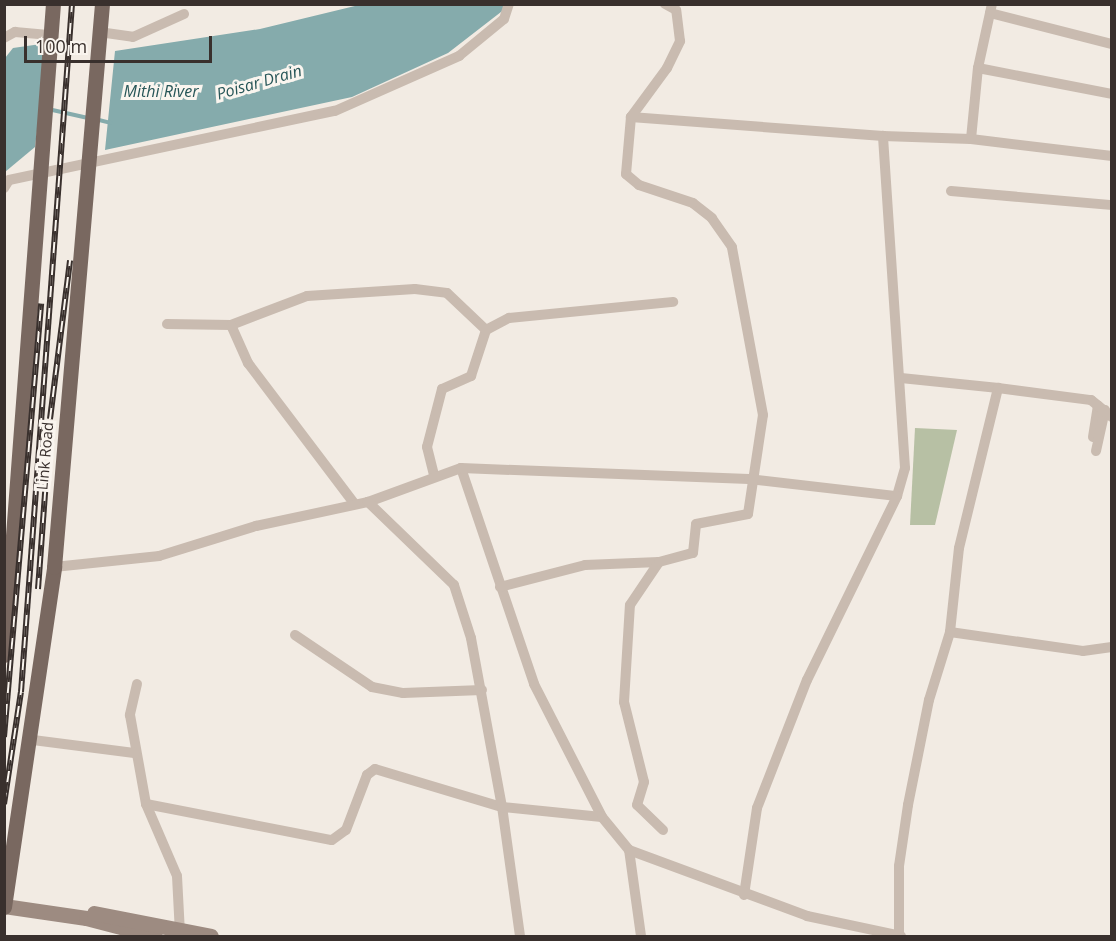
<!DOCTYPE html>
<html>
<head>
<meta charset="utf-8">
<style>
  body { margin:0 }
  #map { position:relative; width:1116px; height:941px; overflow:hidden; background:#f2ebe3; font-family:"Open Sans",sans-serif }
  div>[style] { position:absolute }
  .green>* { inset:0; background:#b7c0a4 }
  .water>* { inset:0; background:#85abac }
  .stream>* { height:4px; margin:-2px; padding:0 2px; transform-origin:2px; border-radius:2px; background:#85abac }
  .street>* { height:10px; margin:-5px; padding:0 5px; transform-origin:5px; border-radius:5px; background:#c9bbb0 }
  .secondary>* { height:15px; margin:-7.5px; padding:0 7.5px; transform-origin:7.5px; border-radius:7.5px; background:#9d8b81 }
  .primary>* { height:15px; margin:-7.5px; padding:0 7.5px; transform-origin:7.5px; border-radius:7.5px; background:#796860 }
  .rail>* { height:6px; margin-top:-3px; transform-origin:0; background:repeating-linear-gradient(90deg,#faf5ef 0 11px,#39302d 0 22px); box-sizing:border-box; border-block:2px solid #39302d }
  span { translate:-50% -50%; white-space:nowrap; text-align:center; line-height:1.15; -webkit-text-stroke:6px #faf5ef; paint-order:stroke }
  .street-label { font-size:15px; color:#39302d }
  .water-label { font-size:16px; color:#265557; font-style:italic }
  .frame { position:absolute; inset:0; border:6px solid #39302d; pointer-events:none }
  .scale { position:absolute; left:24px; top:36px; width:188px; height:27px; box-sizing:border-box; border:3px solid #39302d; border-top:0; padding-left:8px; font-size:18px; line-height:21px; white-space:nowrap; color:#39302d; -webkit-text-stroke:4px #faf5ef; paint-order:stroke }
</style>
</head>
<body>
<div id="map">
  <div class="green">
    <i style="clip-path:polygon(915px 428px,957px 430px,935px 525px,910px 525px)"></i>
  </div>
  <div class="water">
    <i style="clip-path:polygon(359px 5px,510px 5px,448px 53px,352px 97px,105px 150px,115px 51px,260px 29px)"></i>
    <i style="clip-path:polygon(48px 43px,35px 147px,5px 172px,5px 58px,13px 48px)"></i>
  </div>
  <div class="stream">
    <i style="left:48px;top:109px;width:41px;rotate:12.7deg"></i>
    <i style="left:95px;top:119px;width:16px;rotate:14deg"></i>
  </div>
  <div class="street">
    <i style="left:990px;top:13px;width:126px;rotate:14.3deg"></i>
    <i style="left:99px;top:32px;width:34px;rotate:8deg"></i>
    <i style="left:133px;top:37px;width:56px;rotate:-24.3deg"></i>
    <i style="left:4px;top:38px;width:13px;rotate:-29deg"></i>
    <i style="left:15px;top:32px;width:36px;rotate:5deg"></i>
    <i style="left:978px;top:68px;width:136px;rotate:11deg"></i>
    <i style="left:883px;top:136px;width:88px;rotate:2deg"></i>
    <i style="left:971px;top:139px;width:142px;rotate:6.9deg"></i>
    <i style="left:971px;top:139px;width:71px;rotate:-84.4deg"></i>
    <i style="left:978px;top:68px;width:66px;rotate:-77.7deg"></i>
    <i style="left:4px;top:188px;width:9px;rotate:-58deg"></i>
    <i style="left:9px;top:180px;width:333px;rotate:-12deg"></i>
    <i style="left:335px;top:111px;width:136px;rotate:-23.9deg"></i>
    <i style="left:459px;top:56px;width:58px;rotate:-39.4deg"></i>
    <i style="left:504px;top:19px;width:16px;rotate:-72deg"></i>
    <i style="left:951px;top:191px;width:162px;rotate:5deg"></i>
    <i style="left:167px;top:324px;width:64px;rotate:0.9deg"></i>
    <i style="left:231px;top:325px;width:81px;rotate:-20.9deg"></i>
    <i style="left:307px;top:296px;width:108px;rotate:-3.7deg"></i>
    <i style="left:415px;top:289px;width:32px;rotate:7deg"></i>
    <i style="left:447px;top:293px;width:54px;rotate:43.5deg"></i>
    <i style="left:231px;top:325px;width:42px;rotate:65.9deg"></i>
    <i style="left:248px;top:363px;width:176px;rotate:52.9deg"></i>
    <i style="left:901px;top:378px;width:98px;rotate:5.9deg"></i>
    <i style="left:1093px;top:437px;width:32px;rotate:-81deg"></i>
    <i style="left:1096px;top:451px;width:42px;rotate:-77.6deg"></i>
    <i style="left:461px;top:468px;width:228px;rotate:71.3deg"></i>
    <i style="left:534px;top:684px;width:149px;rotate:62.9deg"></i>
    <i style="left:434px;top:475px;width:29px;rotate:-104deg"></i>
    <i style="left:427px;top:447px;width:60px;rotate:-75.5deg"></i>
    <i style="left:442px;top:389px;width:32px;rotate:-24deg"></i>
    <i style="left:471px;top:376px;width:48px;rotate:-71.9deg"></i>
    <i style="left:486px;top:330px;width:26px;rotate:-28deg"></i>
    <i style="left:509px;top:318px;width:165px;rotate:-5.6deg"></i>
    <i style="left:54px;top:567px;width:106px;rotate:-6deg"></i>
    <i style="left:159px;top:556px;width:102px;rotate:-17.2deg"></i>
    <i style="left:256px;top:526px;width:115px;rotate:-12.1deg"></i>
    <i style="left:368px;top:502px;width:99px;rotate:-20.1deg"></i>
    <i style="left:461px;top:468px;width:288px;rotate:2.2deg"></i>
    <i style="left:749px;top:479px;width:149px;rotate:6.6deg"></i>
    <i style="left:897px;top:496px;width:29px;rotate:-74deg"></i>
    <i style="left:905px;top:468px;width:333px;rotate:-93.8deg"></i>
    <i style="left:883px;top:136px;width:253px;rotate:-175.7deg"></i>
    <i style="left:500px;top:587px;width:88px;rotate:-14.5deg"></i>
    <i style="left:585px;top:565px;width:74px;rotate:-2.3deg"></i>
    <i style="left:950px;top:632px;width:134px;rotate:8.1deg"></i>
    <i style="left:1083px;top:651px;width:29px;rotate:-8deg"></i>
    <i style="left:295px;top:635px;width:93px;rotate:34deg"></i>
    <i style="left:372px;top:687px;width:32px;rotate:11deg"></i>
    <i style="left:403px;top:693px;width:79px;rotate:-2.2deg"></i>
    <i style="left:137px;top:684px;width:32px;rotate:103deg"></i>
    <i style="left:130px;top:715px;width:90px;rotate:79.8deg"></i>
    <i style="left:146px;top:804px;width:189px;rotate:11deg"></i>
    <i style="left:332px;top:840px;width:17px;rotate:-36deg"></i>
    <i style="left:346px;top:830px;width:59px;rotate:-69.1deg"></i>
    <i style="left:367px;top:775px;width:10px;rotate:-37deg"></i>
    <i style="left:375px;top:769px;width:133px;rotate:16.7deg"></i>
    <i style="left:502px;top:807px;width:172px;rotate:-100.4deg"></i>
    <i style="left:471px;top:638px;width:56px;rotate:-107.8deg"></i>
    <i style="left:454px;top:585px;width:120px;rotate:-136deg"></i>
    <i style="left:33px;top:740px;width:102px;rotate:7.3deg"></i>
    <i style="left:146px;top:804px;width:78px;rotate:66.7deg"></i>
    <i style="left:177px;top:876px;width:58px;rotate:87deg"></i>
    <i style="left:663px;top:830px;width:36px;rotate:-136deg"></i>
    <i style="left:637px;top:805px;width:24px;rotate:-73deg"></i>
    <i style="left:644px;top:782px;width:82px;rotate:-104deg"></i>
    <i style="left:624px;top:702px;width:97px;rotate:-86.5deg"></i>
    <i style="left:630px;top:605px;width:52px;rotate:-56deg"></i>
    <i style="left:659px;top:562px;width:35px;rotate:-15deg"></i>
    <i style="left:693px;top:553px;width:29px;rotate:-84deg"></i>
    <i style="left:696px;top:524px;width:53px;rotate:-10.9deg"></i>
    <i style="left:748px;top:514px;width:100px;rotate:-81.4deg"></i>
    <i style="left:763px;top:415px;width:171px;rotate:-100.5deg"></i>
    <i style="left:732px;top:247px;width:35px;rotate:-125deg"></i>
    <i style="left:712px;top:218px;width:24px;rotate:-142deg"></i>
    <i style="left:693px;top:203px;width:57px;rotate:-161.6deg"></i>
    <i style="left:639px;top:185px;width:17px;rotate:-140deg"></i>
    <i style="left:626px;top:174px;width:57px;rotate:-85deg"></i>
    <i style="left:631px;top:117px;width:61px;rotate:-53.7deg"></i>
    <i style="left:667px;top:68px;width:30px;rotate:-64deg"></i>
    <i style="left:680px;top:41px;width:31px;rotate:-97deg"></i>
    <i style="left:676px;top:10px;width:13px;rotate:-151deg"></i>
    <i style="left:744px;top:895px;width:88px;rotate:-81.5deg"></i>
    <i style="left:757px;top:808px;width:137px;rotate:-68.7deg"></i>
    <i style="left:807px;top:680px;width:205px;rotate:-63.9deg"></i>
    <i style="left:520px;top:936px;width:130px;rotate:-97.9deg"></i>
    <i style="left:502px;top:807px;width:100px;rotate:5.7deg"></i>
    <i style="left:602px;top:817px;width:43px;rotate:50.7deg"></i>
    <i style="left:641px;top:936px;width:87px;rotate:-97.9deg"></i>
    <i style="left:629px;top:850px;width:190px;rotate:20.3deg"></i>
    <i style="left:807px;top:916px;width:96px;rotate:12deg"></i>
    <i style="left:899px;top:936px;width:70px;rotate:-90deg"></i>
    <i style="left:899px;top:866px;width:62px;rotate:-81.6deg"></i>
    <i style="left:908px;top:805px;width:107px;rotate:-78.7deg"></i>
    <i style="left:929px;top:700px;width:71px;rotate:-72.8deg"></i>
    <i style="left:950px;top:632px;width:84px;rotate:-83.9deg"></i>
    <i style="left:959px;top:548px;width:165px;rotate:-76.3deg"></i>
    <i style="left:998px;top:388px;width:94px;rotate:7.4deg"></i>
    <i style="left:1091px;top:400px;width:27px;rotate:39deg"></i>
  </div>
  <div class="secondary">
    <i style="left:4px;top:906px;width:83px;rotate:8.3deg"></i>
    <i style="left:86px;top:918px;width:71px;rotate:14.6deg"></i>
    <i style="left:94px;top:913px;width:119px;rotate:11.1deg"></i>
  </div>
  <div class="primary">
    <i style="left:4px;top:655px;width:653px;rotate:-85.7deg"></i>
    <i style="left:4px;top:907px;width:344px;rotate:-81.6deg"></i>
    <i style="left:54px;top:567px;width:565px;rotate:-85.13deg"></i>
  </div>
  <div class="rail">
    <i style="left:50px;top:419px;width:160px;rotate:-82.8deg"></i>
    <i style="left:38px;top:589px;width:123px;rotate:-85.8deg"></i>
    <i style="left:4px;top:737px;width:435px;rotate:-85.1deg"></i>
    <i style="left:4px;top:804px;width:113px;rotate:-81.4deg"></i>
    <i style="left:21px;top:692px;width:690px;rotate:-85.76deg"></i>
  </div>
  <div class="street-label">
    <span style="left:45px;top:456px;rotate:-85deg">Link Road</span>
  </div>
  <div class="water-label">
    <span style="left:259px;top:82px;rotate:-16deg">Poisar Drain</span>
    <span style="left:161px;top:91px">Mithi River</span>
  </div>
  <div class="frame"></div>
  <div class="scale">100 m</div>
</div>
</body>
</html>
